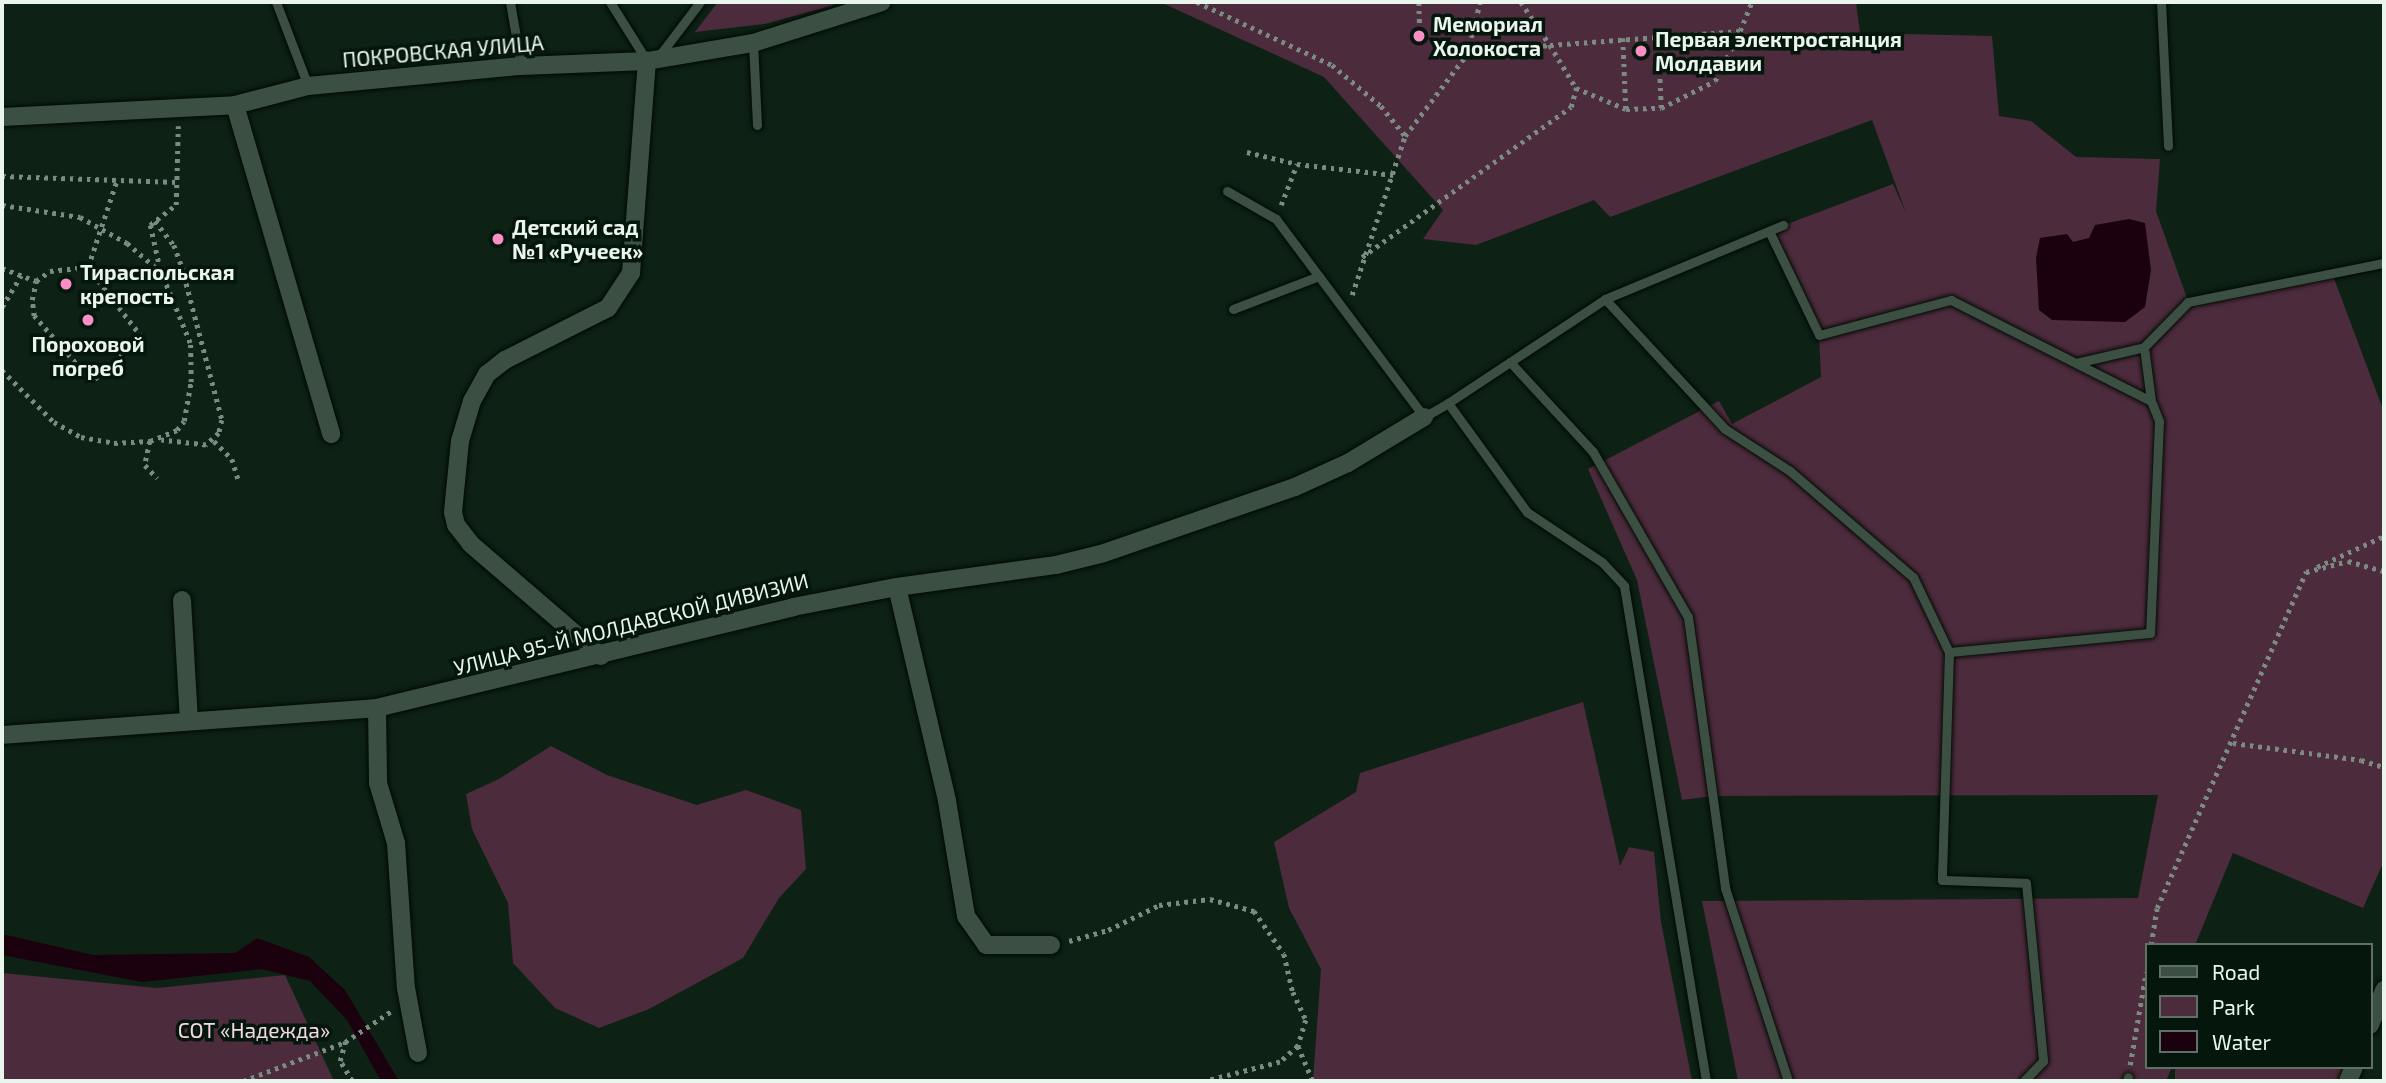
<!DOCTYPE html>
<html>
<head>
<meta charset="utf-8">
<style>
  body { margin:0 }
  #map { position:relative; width:2386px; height:1083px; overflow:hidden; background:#0d2115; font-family:"Exo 2",sans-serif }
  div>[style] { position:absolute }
  .green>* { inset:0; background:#4c2b3c; transform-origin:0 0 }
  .water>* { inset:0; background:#1b000e }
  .path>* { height:4.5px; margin-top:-2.25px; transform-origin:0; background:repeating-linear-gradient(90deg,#7b8b81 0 3.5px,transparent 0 8.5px) }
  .roads { filter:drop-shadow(0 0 2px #000a03) drop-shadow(0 0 2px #000a03) }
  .service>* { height:9px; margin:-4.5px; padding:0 4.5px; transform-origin:4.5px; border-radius:4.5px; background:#3b4f42 }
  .minor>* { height:18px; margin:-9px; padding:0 9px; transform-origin:9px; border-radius:9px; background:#3b4f42 }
  .dots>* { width:19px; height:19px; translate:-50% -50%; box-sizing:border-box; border:4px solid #05170d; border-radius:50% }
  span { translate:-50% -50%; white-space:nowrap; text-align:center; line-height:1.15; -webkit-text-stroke:7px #05170d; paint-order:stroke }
  .poi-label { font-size:21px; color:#e9f5ed; font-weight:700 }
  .left { translate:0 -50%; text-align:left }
  .street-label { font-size:21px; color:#e9f5ed }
  .park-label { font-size:21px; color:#f6d8e5 }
  .frame { position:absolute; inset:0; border:4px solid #e9f5ed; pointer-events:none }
  .legend { position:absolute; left:2145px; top:943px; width:228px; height:126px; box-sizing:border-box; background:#05170d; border:2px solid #607067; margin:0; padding:9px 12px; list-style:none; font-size:21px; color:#e9f5ed }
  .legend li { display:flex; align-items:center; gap:14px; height:35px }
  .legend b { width:35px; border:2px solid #607067 }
</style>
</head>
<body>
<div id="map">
  <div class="green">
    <i style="clip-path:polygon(718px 2px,832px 2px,834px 5px,765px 24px,695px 32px)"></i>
    <i style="clip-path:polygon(1160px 2px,1856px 2px,1860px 33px,1992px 36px,1999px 116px,2031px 121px,2076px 157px,2160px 159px,2156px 211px,2188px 301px,2332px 273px,2384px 412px,2384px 861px,2363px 908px,2233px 853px,2195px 945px,2146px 945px,2146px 1067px,2172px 1067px,2166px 1081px,1738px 1081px,1702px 901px,2138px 898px,2158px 795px,1713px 796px,1682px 800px,1637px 580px,1588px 469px,1719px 401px,1732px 424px,1821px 377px,1819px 334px,1769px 231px,1893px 184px,1906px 213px,1872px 120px,1610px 217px,1594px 200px,1476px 245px,1423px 239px,1443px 210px,1324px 77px)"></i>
    <i style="clip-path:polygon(1583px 702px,1620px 866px,1629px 847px,1654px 852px,1661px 922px,1692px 1081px,1313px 1081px,1321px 969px,1289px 908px,1274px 842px,1356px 792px,1360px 773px)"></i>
    <i style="clip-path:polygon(551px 746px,607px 775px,697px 805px,746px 790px,801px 810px,806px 869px,779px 898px,743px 958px,649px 1009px,599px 1028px,555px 1008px,513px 963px,508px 903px,472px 829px,466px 794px,499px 779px)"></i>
    <i style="clip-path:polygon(2px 973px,157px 988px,285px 975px,334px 1081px,2px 1081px)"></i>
    <i style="left:2175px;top:1067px;width:167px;height:15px"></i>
  </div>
  <div class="water">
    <i style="clip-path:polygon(2129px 219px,2145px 223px,2151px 270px,2145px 307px,2125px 322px,2052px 320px,2039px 310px,2036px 258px,2040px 238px,2067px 234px,2073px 242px,2089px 238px,2095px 225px)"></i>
    <i style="clip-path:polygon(2px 934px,93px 955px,235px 953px,257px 938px,309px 957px,345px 990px,399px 1081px,381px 1081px,347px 1020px,310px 981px,262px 969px,142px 982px,2px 955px)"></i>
  </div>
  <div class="path">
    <i style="left:992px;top:2px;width:216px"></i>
    <i style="left:1197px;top:2px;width:149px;rotate:25deg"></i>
    <i style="left:1332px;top:65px;width:64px;rotate:39.9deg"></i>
    <i style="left:1381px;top:106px;width:38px;rotate:51deg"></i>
    <i style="left:1419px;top:2px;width:23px;rotate:88deg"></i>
    <i style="left:1521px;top:2px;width:52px;rotate:56deg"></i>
    <i style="left:1550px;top:45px;width:191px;rotate:-4.2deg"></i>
    <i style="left:1740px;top:31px;width:31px;rotate:-68deg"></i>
    <i style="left:1623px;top:38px;width:71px;rotate:87.6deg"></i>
    <i style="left:1626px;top:109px;width:35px;rotate:-2deg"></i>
    <i style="left:1661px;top:108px;width:73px;rotate:-92.4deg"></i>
    <i style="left:1467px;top:54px;width:83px;rotate:-6.2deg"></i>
    <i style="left:1550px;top:45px;width:50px;rotate:58.8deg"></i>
    <i style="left:1576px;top:88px;width:54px;rotate:22.8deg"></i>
    <i style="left:1661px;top:108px;width:60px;rotate:-26.6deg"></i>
    <i style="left:1715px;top:81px;width:56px;rotate:-63.4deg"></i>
    <i style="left:1247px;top:152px;width:51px;rotate:13.5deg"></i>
    <i style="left:1297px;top:164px;width:97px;rotate:6.5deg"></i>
    <i style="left:2px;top:176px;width:175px;rotate:2deg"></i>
    <i style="left:2px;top:205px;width:79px;rotate:8.7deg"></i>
    <i style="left:80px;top:217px;width:54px;rotate:29deg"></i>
    <i style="left:127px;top:243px;width:45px;rotate:40.5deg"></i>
    <i style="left:1281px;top:205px;width:44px;rotate:-68.7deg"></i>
    <i style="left:155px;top:221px;width:31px;rotate:52deg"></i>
    <i style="left:174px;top:245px;width:23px;rotate:70deg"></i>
    <i style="left:182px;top:267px;width:158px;rotate:75.3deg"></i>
    <i style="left:222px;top:420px;width:13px;rotate:103deg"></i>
    <i style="left:219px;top:433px;width:18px;rotate:137deg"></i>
    <i style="left:206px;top:445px;width:45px;rotate:-173.7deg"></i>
    <i style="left:1362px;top:257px;width:257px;rotate:-35.7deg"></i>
    <i style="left:1571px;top:107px;width:20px;rotate:-75deg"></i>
    <i style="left:88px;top:267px;width:88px;rotate:52.4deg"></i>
    <i style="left:142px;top:337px;width:67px;rotate:138deg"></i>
    <i style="left:92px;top:382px;width:88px;rotate:-131.3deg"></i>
    <i style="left:34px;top:316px;width:16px;rotate:-97deg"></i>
    <i style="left:32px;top:300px;width:19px;rotate:-78deg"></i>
    <i style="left:36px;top:281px;width:17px;rotate:-36deg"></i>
    <i style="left:50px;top:271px;width:38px;rotate:-6deg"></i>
    <i style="left:88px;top:267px;width:92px;rotate:-71.6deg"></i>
    <i style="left:2px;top:268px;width:36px;rotate:21deg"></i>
    <i style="left:1352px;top:295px;width:168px;rotate:-71.6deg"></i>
    <i style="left:1405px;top:136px;width:103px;rotate:-52.9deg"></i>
    <i style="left:1467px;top:54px;width:54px;rotate:-76deg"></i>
    <i style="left:2px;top:307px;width:37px;rotate:-59deg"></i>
    <i style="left:2px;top:370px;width:74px;rotate:45deg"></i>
    <i style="left:54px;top:422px;width:31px;rotate:29deg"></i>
    <i style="left:81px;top:437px;width:34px;rotate:10deg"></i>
    <i style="left:114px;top:443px;width:36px;rotate:-3deg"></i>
    <i style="left:150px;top:441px;width:29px;rotate:-22deg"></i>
    <i style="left:177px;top:430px;width:11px;rotate:-52deg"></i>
    <i style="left:184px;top:421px;width:40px;rotate:-80deg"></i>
    <i style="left:191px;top:382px;width:39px;rotate:-91deg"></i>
    <i style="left:190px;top:343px;width:79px;rotate:-112.3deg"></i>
    <i style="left:160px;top:270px;width:46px;rotate:-102.5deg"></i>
    <i style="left:150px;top:225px;width:33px;rotate:-38deg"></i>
    <i style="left:176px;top:205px;width:79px;rotate:-88.5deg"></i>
    <i style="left:150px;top:441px;width:25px;rotate:102deg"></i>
    <i style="left:145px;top:465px;width:18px;rotate:47deg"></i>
    <i style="left:214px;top:441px;width:25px;rotate:45deg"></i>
    <i style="left:232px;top:459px;width:24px;rotate:73deg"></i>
    <i style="left:2317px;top:567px;width:74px;rotate:-24.8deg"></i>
    <i style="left:2233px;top:743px;width:129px;rotate:7.6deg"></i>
    <i style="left:2361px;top:760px;width:24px;rotate:17deg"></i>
    <i style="left:1069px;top:941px;width:41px;rotate:-15.8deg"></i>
    <i style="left:1108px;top:930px;width:57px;rotate:-26.1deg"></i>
    <i style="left:1159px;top:905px;width:51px;rotate:-6.7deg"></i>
    <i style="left:1210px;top:899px;width:46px;rotate:15.3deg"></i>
    <i style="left:1254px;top:911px;width:52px;rotate:55.1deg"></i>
    <i style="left:1284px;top:954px;width:39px;rotate:77deg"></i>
    <i style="left:1293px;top:992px;width:31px;rotate:65deg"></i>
    <i style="left:1306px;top:1020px;width:27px;rotate:107deg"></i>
    <i style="left:1298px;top:1046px;width:24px;rotate:138deg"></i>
    <i style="left:1280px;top:1062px;width:76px;rotate:165.6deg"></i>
    <i style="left:2151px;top:945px;width:37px;rotate:-81deg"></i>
    <i style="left:2157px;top:908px;width:368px;rotate:-66.1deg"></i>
    <i style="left:2306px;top:572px;width:43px;rotate:-14.7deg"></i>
    <i style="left:2348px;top:561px;width:37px;rotate:16deg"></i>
    <i style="left:1298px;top:1046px;width:38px;rotate:67deg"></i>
    <i style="left:2130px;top:1065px;width:94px;rotate:-80.2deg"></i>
    <i style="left:243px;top:1081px;width:109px;rotate:-20.9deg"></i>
    <i style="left:352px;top:1081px;width:23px;rotate:-121deg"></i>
    <i style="left:340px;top:1061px;width:20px;rotate:-75deg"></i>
    <i style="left:345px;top:1042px;width:58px;rotate:-33.7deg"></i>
  </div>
  <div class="roads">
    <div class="service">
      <i style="left:276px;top:2px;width:90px;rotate:69.1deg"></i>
      <i style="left:510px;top:2px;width:65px;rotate:80.2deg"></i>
      <i style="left:610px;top:2px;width:70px;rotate:57.9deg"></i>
      <i style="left:2161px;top:2px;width:144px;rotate:87.2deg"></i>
      <i style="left:753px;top:43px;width:82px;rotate:87.2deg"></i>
      <i style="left:659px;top:56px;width:68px;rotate:-52.8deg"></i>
      <i style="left:1227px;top:191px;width:56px;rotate:29.7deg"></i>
      <i style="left:1276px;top:219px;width:247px;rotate:53.2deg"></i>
      <i style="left:1424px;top:417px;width:28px;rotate:-30deg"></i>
      <i style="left:1448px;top:403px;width:135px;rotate:54.1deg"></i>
      <i style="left:1527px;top:512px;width:90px;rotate:33.7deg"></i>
      <i style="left:1602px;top:562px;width:33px;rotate:47deg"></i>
      <i style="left:1624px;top:586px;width:502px;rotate:80.59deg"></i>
      <i style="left:1769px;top:231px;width:115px;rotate:64.3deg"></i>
      <i style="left:1819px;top:335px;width:137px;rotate:-14.9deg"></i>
      <i style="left:1951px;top:300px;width:224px;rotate:26.8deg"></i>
      <i style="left:2151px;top:401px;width:22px;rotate:68deg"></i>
      <i style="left:2159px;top:421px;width:212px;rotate:92.4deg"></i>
      <i style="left:2150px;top:633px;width:202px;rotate:174.6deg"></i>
      <i style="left:1605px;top:299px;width:177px;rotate:47.3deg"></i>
      <i style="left:1725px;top:429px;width:77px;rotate:32.9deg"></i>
      <i style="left:1790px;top:471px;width:162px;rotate:40.8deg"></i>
      <i style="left:1913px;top:577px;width:83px;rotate:64.4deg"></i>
      <i style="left:1949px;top:652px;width:228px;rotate:91.8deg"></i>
      <i style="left:1942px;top:880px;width:84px;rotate:2deg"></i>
      <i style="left:2026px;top:883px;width:179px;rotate:84.5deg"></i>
      <i style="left:2043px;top:1061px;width:28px;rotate:134deg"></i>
      <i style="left:1233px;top:309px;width:92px;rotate:-21deg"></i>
      <i style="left:2144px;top:347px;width:54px;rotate:82.6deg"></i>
      <i style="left:1510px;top:362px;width:122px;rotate:47.3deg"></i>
      <i style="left:1593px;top:452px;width:190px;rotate:60.1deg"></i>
      <i style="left:1688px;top:617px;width:274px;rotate:82.2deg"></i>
      <i style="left:1725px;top:888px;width:203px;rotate:71.9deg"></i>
      <i style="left:2076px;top:363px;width:70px;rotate:-13.2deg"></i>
      <i style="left:2144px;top:347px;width:63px;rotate:-45.6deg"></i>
      <i style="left:2188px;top:302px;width:200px;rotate:-11.3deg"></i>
      <i style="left:1448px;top:403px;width:188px;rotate:-33.5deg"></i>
      <i style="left:1605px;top:299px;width:193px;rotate:-22.6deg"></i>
      <i style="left:2127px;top:1081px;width:4px;rotate:-76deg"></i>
    </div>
    <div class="minor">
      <i style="left:235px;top:105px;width:343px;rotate:73.7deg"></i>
      <i style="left:2px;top:117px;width:233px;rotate:-2.9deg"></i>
      <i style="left:235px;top:105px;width:75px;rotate:-14.6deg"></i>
      <i style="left:308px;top:86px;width:214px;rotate:-5.4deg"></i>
      <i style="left:521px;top:66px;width:126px;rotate:-2.3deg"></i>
      <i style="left:647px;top:61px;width:108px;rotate:-9.6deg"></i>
      <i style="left:753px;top:43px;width:135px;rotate:-17.6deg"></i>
      <i style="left:897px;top:587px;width:220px;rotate:76.8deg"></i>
      <i style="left:947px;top:801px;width:117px;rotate:80.6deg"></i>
      <i style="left:966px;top:916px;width:35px;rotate:55deg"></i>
      <i style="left:986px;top:945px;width:65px"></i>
      <i style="left:182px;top:600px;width:121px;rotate:86.7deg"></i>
      <i style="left:601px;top:656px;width:172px;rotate:-139.3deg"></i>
      <i style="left:471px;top:544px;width:24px;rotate:-128deg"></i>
      <i style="left:456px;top:525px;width:13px;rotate:-103deg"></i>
      <i style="left:453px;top:512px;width:71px;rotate:-84.4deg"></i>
      <i style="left:460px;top:441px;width:42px;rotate:-73.3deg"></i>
      <i style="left:472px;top:401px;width:31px;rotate:-61deg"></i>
      <i style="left:487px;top:374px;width:23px;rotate:-38deg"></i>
      <i style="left:505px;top:360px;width:115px;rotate:-26.8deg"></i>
      <i style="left:608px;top:308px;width:42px;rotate:-56.7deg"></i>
      <i style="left:631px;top:273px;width:213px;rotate:-85.7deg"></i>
      <i style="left:377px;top:708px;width:75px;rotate:89.2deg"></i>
      <i style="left:378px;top:783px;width:63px;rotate:73.3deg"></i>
      <i style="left:396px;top:843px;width:145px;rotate:86.1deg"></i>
      <i style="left:406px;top:988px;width:66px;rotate:79.5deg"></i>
      <i style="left:2px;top:735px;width:376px;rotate:-4.1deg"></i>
      <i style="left:377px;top:708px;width:428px;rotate:-13.6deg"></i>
      <i style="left:793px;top:607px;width:106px;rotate:-10.9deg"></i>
      <i style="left:897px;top:587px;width:161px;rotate:-7.9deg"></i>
      <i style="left:1056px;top:565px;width:49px;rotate:-14deg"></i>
      <i style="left:1104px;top:553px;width:202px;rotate:-19.1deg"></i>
      <i style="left:1295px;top:487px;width:58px;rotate:-24.4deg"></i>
      <i style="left:1348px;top:463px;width:89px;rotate:-31.2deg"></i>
      <i style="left:2370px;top:1025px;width:38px;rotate:-68deg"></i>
      <i style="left:2348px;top:1081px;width:15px;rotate:-67deg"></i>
    </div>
  </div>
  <div class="dots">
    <i style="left:1419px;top:36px;background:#fa8fc6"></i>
    <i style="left:1641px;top:51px;background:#fa8fc6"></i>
    <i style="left:498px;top:239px;background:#fa8fc6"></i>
    <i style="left:66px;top:284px;background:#fa8fc6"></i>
    <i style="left:88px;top:320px;background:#fa8fc6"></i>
  </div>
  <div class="poi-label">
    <span class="left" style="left:1433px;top:36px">Мемориал<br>Холокоста</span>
    <span class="left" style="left:1655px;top:51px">Первая электростанция<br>Молдавии</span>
    <span class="left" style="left:512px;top:239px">Детский сад<br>№1 «Ручеек»</span>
    <span class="left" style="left:80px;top:284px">Тираспольская<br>крепость</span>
    <span style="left:88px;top:356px">Пороховой<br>погреб</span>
  </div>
  <div class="street-label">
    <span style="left:443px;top:51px;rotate:-5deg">ПОКРОВСКАЯ УЛИЦА</span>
    <span style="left:631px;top:624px;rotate:-14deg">УЛИЦА 95-Й МОЛДАВСКОЙ ДИВИЗИИ</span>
  </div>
  <div class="park-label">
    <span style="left:254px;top:1030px">СОТ «Надежда»</span>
  </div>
  <div class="frame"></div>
  <ul class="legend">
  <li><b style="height:9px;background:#3b4f42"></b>Road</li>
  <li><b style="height:19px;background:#4c2b3c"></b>Park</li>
  <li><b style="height:19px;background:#1b000e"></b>Water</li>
  </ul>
</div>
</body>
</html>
